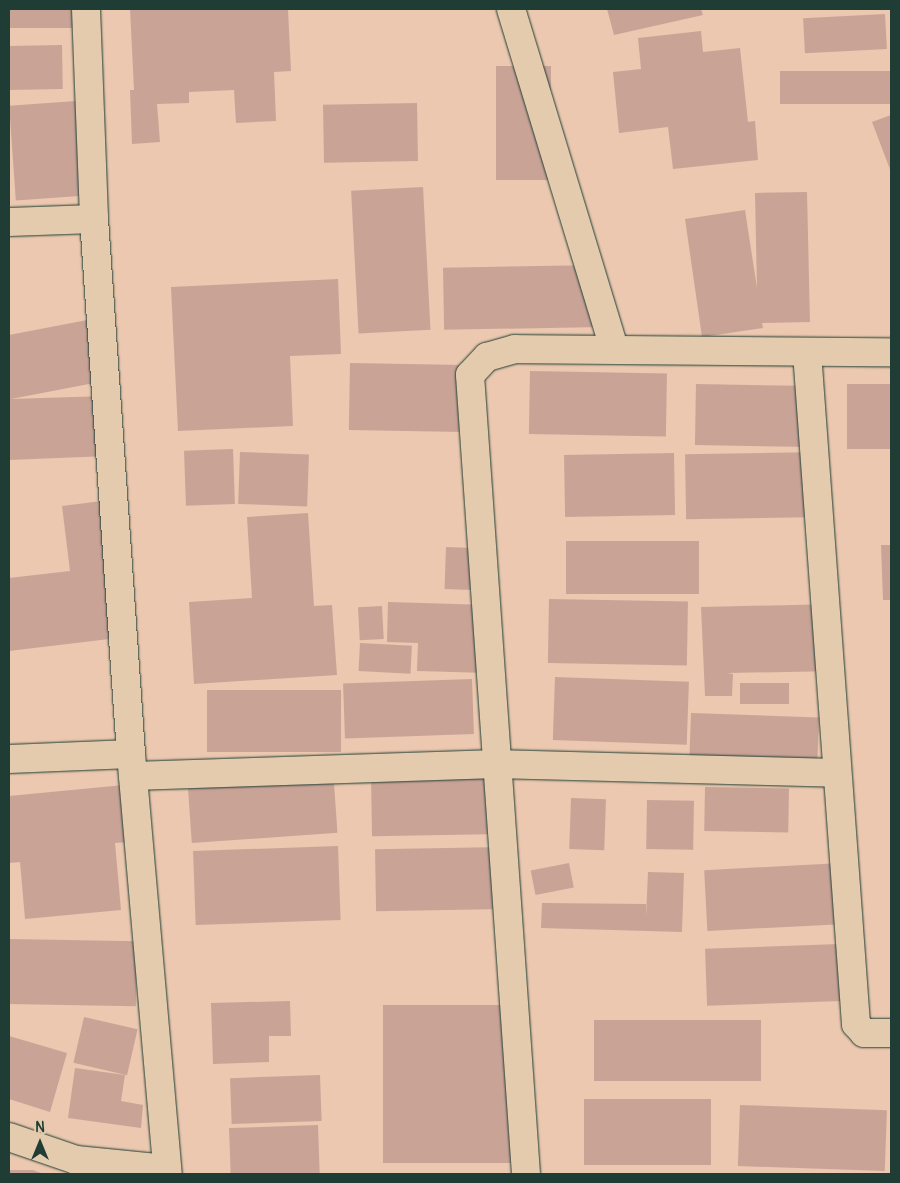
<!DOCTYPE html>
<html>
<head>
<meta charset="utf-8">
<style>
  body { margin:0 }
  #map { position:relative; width:900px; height:1183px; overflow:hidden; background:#ebc8af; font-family:Pangolin,sans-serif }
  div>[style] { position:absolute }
  .building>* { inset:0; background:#caa397; transform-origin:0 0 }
  .roads { filter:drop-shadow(0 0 1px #1f3d34) drop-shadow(0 0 1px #1f3d34) }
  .minor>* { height:28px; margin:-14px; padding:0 14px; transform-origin:14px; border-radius:14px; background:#e5cbad }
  span { translate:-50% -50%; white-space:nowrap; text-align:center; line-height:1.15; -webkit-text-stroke:4.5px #e5cbad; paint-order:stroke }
  .frame { position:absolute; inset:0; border:10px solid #1f3d34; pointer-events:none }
  .north { position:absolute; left:15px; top:1118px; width:50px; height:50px; -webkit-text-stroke:4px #e5cbad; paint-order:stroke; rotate:0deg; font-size:14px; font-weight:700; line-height:20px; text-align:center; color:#1f3d34 }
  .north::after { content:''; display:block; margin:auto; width:18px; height:22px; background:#1f3d34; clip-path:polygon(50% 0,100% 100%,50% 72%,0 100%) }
</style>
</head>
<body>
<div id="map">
  <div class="building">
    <i style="left:9px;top:9px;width:65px;height:19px"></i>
    <i style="clip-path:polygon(130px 9px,288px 9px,291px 71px,274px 72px,276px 121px,236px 123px,234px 90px,189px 92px,189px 103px,157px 104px,160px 142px,132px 144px,130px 90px,134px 90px)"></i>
    <i style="clip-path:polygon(607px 9px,701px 9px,703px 15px,614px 35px)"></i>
    <i style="left:885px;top:14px;width:35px;height:82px;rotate:87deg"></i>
    <i style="clip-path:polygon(701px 31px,703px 52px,740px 48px,748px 122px,755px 121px,758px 160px,673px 169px,668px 127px,619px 133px,613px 72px,641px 69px,638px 38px)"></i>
    <i style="left:62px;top:45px;width:44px;height:53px;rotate:89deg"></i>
    <i style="left:496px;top:66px;width:55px;height:114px"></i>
    <i style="left:891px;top:71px;width:33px;height:111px;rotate:90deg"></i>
    <i style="left:76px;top:101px;width:95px;height:67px;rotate:86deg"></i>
    <i style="left:417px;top:103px;width:58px;height:94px;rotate:89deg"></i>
    <i style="clip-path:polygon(891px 115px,891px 172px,872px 122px)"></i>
    <i style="left:423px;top:187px;width:143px;height:72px;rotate:87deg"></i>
    <i style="clip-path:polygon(807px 192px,810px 322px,762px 323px,763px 328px,702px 337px,685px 219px,745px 210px,757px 288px,755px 193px)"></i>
    <i style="left:601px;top:265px;width:62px;height:158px;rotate:89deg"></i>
    <i style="clip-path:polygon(338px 279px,341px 354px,290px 356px,293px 426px,178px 431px,171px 287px)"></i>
    <i style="clip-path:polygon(108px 316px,120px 378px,11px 399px,106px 396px,108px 456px,9px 460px,9px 335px)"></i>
    <i style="left:350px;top:363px;width:128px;height:67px;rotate:1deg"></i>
    <i style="left:530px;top:371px;width:137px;height:63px;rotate:1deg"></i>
    <i style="left:696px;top:384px;width:119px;height:61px;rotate:1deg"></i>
    <i style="left:847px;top:384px;width:44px;height:65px"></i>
    <i style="left:233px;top:449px;width:55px;height:49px;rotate:88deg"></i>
    <i style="left:240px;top:452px;width:69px;height:52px;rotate:2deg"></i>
    <i style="left:821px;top:452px;width:65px;height:136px;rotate:89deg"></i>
    <i style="left:674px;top:453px;width:62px;height:110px;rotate:89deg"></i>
    <i style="clip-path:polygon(110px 500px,126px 637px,9px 651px,9px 578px,70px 571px,62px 506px)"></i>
    <i style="clip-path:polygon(308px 513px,314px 606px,332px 605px,337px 675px,194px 684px,189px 602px,252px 598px,247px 517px)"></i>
    <i style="left:699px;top:541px;width:53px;height:133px;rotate:90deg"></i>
    <i style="clip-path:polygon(881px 545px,891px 545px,891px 600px,883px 600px)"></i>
    <i style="left:446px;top:547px;width:34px;height:42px;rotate:2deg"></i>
    <i style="left:549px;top:599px;width:139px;height:64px;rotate:1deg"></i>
    <i style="clip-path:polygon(388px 602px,489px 605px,488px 673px,417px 671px,418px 643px,387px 642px)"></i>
    <i style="clip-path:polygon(836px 604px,838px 671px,728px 673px,733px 674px,732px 696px,705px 696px,701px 607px)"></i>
    <i style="left:382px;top:606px;width:33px;height:24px;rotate:87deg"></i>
    <i style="left:360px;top:643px;width:52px;height:28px;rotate:3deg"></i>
    <i style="left:555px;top:677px;width:134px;height:63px;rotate:2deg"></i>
    <i style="left:472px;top:679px;width:55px;height:129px;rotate:88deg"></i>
    <i style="left:789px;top:683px;width:21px;height:49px;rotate:90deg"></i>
    <i style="left:207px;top:690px;width:134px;height:62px"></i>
    <i style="left:691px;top:713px;width:128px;height:42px;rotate:2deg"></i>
    <i style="left:333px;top:769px;width:64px;height:146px;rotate:86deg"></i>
    <i style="left:502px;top:775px;width:59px;height:131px;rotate:89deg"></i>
    <i style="clip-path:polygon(124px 785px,129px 842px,115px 843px,121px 910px,25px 919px,20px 862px,9px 863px,9px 796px)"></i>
    <i style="left:705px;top:787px;width:84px;height:44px;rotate:1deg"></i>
    <i style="left:571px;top:798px;width:35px;height:51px;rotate:2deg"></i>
    <i style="left:647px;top:800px;width:47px;height:49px;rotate:1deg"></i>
    <i style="left:338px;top:846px;width:74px;height:145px;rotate:88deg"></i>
    <i style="left:503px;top:847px;width:62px;height:128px;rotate:89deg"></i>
    <i style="left:569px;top:863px;width:25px;height:39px;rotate:79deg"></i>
    <i style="left:841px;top:863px;width:61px;height:137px;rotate:87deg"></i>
    <i style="clip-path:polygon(648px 872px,684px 873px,682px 932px,541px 928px,542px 903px,646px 904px,646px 917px)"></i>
    <i style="left:9px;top:939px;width:128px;height:65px;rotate:1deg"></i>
    <i style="left:840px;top:944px;width:57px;height:135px;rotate:88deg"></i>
    <i style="clip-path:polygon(290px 1001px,291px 1036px,269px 1036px,269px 1062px,213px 1064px,211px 1003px)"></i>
    <i style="left:383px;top:1005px;width:131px;height:158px"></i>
    <i style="left:84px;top:1017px;width:55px;height:47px;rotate:13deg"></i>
    <i style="left:761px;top:1020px;width:61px;height:167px;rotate:90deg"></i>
    <i style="clip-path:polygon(9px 1036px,67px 1053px,50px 1112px,9px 1099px)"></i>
    <i style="clip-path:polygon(75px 1068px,125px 1075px,121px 1101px,143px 1105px,141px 1128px,68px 1118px)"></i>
    <i style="left:320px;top:1075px;width:46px;height:90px;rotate:88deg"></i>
    <i style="left:584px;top:1099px;width:127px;height:66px"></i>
    <i style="left:740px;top:1105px;width:147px;height:61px;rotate:2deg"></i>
    <i style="left:318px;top:1125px;width:49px;height:89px;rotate:88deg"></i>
    <i style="clip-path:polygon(9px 1170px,33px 1170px,44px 1174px,9px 1174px)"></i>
  </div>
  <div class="roads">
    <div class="minor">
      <i style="left:86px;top:9px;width:210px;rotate:87.8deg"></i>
      <i style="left:94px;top:219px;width:536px;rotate:86.04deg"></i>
      <i style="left:131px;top:754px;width:422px;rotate:85deg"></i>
      <i style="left:511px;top:9px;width:355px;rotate:73.1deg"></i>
      <i style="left:9px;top:222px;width:85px;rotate:-2deg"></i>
      <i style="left:807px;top:352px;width:674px;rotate:85.83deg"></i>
      <i style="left:856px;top:1024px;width:12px;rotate:48deg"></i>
      <i style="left:864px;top:1033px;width:27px"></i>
      <i style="left:9px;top:759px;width:122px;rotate:-2.3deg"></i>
      <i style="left:133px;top:776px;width:364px;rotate:-1.9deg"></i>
      <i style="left:497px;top:764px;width:339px;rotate:1.5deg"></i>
      <i style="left:9px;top:1137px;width:71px;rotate:18.9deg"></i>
      <i style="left:76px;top:1160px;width:91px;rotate:5.6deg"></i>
      <i style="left:526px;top:1174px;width:801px;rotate:-94.01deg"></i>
      <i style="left:470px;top:375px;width:25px;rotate:-47deg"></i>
      <i style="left:487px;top:357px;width:29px;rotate:-16deg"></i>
      <i style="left:515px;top:349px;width:376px;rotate:0.5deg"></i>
    </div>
  </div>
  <div class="frame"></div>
  <div class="north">N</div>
</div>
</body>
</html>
